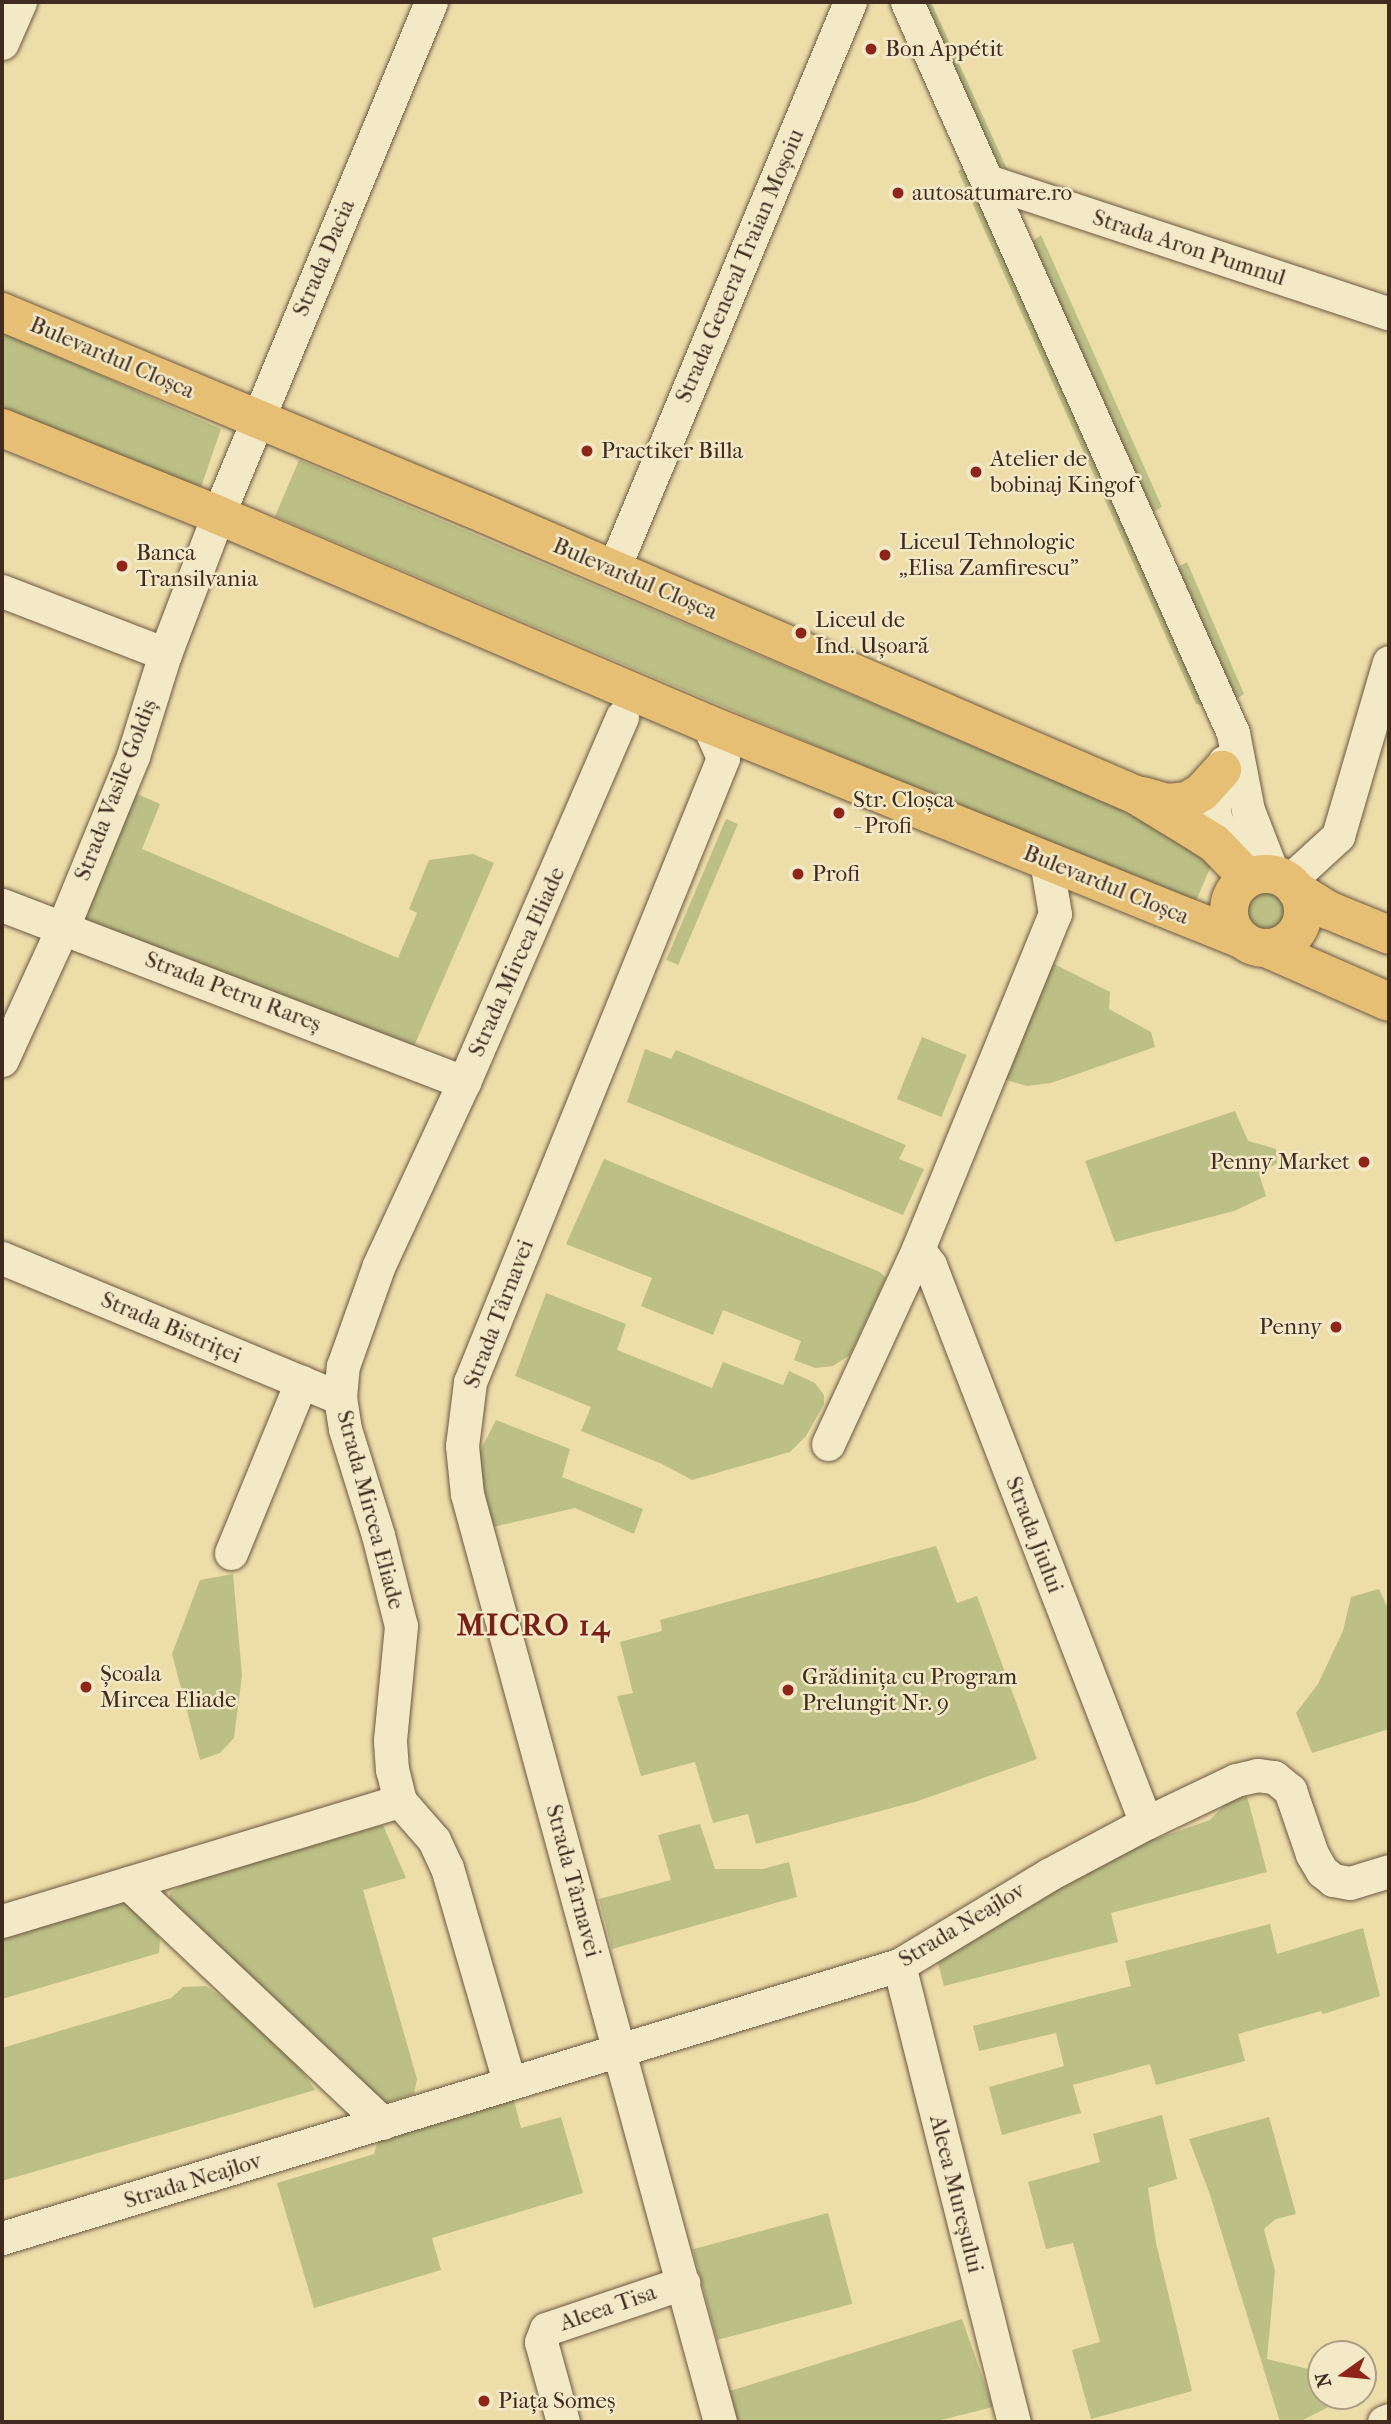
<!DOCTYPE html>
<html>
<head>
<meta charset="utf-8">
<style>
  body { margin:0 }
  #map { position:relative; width:1391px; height:2424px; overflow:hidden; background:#eddda9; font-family:"IM FELL French Canon",serif }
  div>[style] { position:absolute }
  .green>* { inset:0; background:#bcc086; transform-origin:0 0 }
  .roads { filter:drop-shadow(0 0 2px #6c5842) drop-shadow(0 0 2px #6c5842) }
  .minor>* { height:33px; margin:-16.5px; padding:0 16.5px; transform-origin:16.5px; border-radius:16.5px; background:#f3e9c7 }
  .major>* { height:38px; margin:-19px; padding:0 19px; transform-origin:19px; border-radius:19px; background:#e6be74 }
  .major>.ring { margin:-19px; padding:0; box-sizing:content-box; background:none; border:38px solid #e6be74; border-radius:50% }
  .dots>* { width:19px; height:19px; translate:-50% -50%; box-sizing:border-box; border:4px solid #f3e9c7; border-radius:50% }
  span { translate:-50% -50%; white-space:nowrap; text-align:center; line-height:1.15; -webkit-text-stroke:5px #f3e9c7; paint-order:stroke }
  .poi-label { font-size:23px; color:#412b20 }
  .left { translate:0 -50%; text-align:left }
  .right { translate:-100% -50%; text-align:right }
  .street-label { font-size:23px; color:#412b20 }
  .district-label { font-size:30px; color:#7a1f14; font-weight:700; letter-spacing:2px }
  .frame { position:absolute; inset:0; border:4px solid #412b20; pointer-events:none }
  .north { position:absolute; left:1307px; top:2340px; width:70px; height:70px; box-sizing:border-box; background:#f3e9c7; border:2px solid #ac9d84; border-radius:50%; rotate:255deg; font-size:19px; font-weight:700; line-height:28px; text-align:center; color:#412b20 }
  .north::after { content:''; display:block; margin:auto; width:24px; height:32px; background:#8f2418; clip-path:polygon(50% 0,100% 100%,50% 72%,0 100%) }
</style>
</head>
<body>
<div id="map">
  <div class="green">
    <i style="clip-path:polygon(918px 2px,931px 2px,1007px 169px,992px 162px)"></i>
    <i style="clip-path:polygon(974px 164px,1212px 707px,1196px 704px,958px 171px)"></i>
    <i style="clip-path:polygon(1041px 235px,1162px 507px,1145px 517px,1030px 243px)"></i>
    <i style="clip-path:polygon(2px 331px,221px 429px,200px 490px,2px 414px)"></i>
    <i style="left:299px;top:460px;width:998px;height:61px;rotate:23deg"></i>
    <i style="clip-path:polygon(1187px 562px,1244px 694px,1229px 704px,1168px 573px)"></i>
    <i style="clip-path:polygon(121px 787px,160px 804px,142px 849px,398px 958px,417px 913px,409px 909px,429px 860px,473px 854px,494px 863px,408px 1060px,63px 927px)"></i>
    <i style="left:726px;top:819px;width:13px;height:153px;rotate:23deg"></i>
    <i style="clip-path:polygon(1272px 883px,1295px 910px,1290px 928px,1284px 935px,1266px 941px,1238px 919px,1237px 909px,1245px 891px)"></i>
    <i style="clip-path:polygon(1052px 963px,1110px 992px,1109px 1009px,1151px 1032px,1155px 1047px,1051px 1083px,1027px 1086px,1003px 1079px)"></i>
    <i style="left:922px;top:1037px;width:48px;height:67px;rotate:22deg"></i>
    <i style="clip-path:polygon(645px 1049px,671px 1059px,676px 1050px,906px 1145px,899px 1159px,924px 1169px,903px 1215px,627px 1102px)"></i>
    <i style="clip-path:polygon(1235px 1111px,1248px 1141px,1276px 1149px,1277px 1163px,1259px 1174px,1266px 1196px,1234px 1211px,1115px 1242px,1085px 1161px)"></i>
    <i style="clip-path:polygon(604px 1159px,880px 1272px,886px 1278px,850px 1355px,833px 1366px,815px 1368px,794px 1360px,801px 1341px,723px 1310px,713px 1335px,641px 1306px,652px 1278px,566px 1244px)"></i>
    <i style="clip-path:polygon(546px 1293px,626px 1324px,617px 1350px,712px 1388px,723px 1362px,783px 1385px,789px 1371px,815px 1383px,824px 1395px,824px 1404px,806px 1436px,790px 1452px,692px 1480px,662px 1464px,581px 1431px,591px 1407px,515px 1376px)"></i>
    <i style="clip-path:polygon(496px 1420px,570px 1449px,562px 1477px,643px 1509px,634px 1534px,575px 1508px,493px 1527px,477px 1457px)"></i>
    <i style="clip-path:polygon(936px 1546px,957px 1603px,977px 1596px,1037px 1759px,918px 1801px,756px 1844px,748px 1814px,713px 1823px,695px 1762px,641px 1776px,617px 1696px,633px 1693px,620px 1642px,662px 1631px,660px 1620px)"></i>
    <i style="clip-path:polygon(233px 1574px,242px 1675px,234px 1738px,220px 1753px,200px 1760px,172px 1654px,200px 1580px)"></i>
    <i style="clip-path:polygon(1379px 1589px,1389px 1611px,1389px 1729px,1312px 1753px,1296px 1713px,1318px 1684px,1343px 1631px,1351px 1597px)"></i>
    <i style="clip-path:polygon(1247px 1796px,1267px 1872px,1111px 1913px,1118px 1942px,944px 1986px,935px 1952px,1120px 1851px,1210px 1820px,1228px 1801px)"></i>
    <i style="clip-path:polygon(700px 1824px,715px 1869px,763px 1869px,789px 1862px,797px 1897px,612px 1949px,599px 1899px,671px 1880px,658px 1835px)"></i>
    <i style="clip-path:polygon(383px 1825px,406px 1878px,363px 1890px,417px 2079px,414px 2094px,368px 2108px,168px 1917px,170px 1893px,193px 1878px)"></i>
    <i style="clip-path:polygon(123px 1898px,143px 1912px,160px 1940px,159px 1953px,2px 1999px,2px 1933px)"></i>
    <i style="clip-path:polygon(1270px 1924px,1277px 1954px,1363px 1928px,1380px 1996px,1323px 2014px,1321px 2011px,1238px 2034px,1245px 2061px,1156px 2085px,1150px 2064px,1073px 2085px,1081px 2113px,1002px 2135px,989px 2087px,1064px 2066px,1056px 2033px,979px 2051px,973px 2026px,1131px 1986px,1125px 1961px)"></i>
    <i style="clip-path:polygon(206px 1986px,250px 2018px,292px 2056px,315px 2090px,2px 2181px,2px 2048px,171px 1998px,183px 1987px)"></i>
    <i style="clip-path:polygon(509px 2081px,521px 2128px,561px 2117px,583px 2193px,432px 2238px,441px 2270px,314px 2308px,277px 2183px,374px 2154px,383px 2123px)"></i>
    <i style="clip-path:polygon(1162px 2115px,1177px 2179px,1148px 2188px,1156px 2243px,1192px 2391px,1091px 2419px,1072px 2350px,1100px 2342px,1073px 2243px,1046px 2249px,1028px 2182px,1100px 2162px,1093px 2134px)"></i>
    <i style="clip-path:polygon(1269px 2117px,1296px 2214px,1276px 2219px,1264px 2229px,1275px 2271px,1267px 2359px,1321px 2372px,1321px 2396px,1350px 2396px,1299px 2422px,1280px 2422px,1210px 2195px,1189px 2139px)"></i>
    <i style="left:828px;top:2213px;width:94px;height:140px;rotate:75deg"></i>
    <i style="clip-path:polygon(962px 2319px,993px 2407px,933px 2422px,738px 2422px,730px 2391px)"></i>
  </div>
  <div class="roads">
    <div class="minor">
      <i style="left:907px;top:2px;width:800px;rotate:65.96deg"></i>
      <i style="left:1233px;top:733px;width:78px;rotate:79deg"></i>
      <i style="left:1248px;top:810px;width:69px;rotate:68.7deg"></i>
      <i style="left:2px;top:43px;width:45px;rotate:-66.3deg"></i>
      <i style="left:988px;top:181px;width:422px;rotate:18.3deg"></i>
      <i style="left:613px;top:570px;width:615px;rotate:-67.35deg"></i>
      <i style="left:2px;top:591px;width:175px;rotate:21.1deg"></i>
      <i style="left:708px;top:724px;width:37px;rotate:66deg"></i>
      <i style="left:723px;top:758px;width:673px;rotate:112.07deg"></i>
      <i style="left:470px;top:1382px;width:64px;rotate:97.1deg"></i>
      <i style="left:462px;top:1446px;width:48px;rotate:84.1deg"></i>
      <i style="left:467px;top:1494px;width:962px;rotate:74.75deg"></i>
      <i style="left:1224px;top:762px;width:44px;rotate:103.1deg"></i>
      <i style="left:1214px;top:805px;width:13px;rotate:86deg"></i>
      <i style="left:1215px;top:818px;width:50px;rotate:62.4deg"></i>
      <i style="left:1289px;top:881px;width:67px;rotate:-42.6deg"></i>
      <i style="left:1338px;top:836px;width:181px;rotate:-73.7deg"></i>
      <i style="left:2px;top:905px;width:495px;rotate:21deg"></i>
      <i style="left:2px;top:1060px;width:146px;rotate:-65.4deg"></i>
      <i style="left:63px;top:927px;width:185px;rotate:-67.7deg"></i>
      <i style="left:133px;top:756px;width:107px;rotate:-72.6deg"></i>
      <i style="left:165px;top:654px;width:149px;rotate:-69.1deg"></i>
      <i style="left:218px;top:515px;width:555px;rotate:-67.45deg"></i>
      <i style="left:918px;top:1249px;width:20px;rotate:53deg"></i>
      <i style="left:930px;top:1265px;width:598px;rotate:68.84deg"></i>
      <i style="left:2px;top:1258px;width:366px;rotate:22.5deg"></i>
      <i style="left:828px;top:1444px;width:215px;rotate:-65.2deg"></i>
      <i style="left:918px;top:1249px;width:362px;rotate:-67.8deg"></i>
      <i style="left:1055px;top:914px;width:54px;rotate:-99.6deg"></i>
      <i style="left:231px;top:1553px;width:185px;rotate:-67.7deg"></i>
      <i style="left:128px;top:1883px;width:350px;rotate:43.3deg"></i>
      <i style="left:2px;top:1921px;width:416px;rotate:-16.8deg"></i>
      <i style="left:899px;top:1965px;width:471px;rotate:75.9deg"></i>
      <i style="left:509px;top:2081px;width:222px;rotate:-106.2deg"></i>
      <i style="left:447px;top:1868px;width:31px;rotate:-115deg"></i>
      <i style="left:434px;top:1840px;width:52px;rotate:-131.1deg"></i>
      <i style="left:400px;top:1801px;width:32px;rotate:-104deg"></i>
      <i style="left:392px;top:1770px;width:30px;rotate:-94deg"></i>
      <i style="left:390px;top:1740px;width:115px;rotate:-84.5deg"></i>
      <i style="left:401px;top:1626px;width:94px;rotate:-104.2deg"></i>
      <i style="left:378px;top:1535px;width:111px;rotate:-107.3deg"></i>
      <i style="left:345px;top:1429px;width:31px;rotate:-99deg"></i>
      <i style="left:340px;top:1398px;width:32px;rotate:-85deg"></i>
      <i style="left:343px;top:1366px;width:107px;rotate:-70.4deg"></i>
      <i style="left:379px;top:1265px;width:202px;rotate:-65.1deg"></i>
      <i style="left:464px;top:1082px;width:398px;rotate:-66.6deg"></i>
      <i style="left:2px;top:2238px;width:938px;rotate:-16.93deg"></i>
      <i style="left:899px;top:1965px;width:174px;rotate:-31.1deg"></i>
      <i style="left:1048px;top:1875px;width:111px;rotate:-28deg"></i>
      <i style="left:1146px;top:1823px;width:100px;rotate:-25.5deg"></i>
      <i style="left:1236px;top:1780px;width:22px;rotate:-13deg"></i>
      <i style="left:1257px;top:1775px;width:17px;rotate:7deg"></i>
      <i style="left:1274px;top:1777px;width:21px;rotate:39deg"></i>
      <i style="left:1290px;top:1790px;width:68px;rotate:71deg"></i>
      <i style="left:1312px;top:1854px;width:20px;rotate:60deg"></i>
      <i style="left:1322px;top:1871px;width:14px;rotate:39deg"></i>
      <i style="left:1333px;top:1880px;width:17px;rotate:10deg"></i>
      <i style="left:1350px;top:1883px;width:41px;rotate:-17.1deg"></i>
      <i style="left:563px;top:2422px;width:83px;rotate:-105.4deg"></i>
      <i style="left:541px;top:2342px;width:14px;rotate:-69deg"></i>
      <i style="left:546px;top:2329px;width:145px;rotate:-18.6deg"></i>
      <i style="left:1384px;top:2422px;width:5px;rotate:-22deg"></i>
    </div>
    <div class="major">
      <i style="left:2px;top:312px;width:524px;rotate:22.7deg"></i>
      <i style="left:485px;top:514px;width:709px;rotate:23.35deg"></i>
      <i style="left:1136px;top:795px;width:92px;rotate:31.6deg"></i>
      <i style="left:1214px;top:843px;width:49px;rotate:45.8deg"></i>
      <i style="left:2px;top:428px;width:233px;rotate:21.9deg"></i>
      <i style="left:218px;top:515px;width:533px;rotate:23.1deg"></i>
      <i style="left:708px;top:724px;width:575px;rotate:21.97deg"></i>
      <i style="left:1143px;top:796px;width:26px;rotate:16deg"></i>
      <i style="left:1168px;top:803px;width:19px;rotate:-6deg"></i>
      <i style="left:1187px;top:801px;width:17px;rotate:-31deg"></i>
      <i style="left:1202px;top:792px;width:30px;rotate:-48deg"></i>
      <i class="ring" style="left:1229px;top:874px;width:36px;height:36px"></i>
      <i style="left:1296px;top:890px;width:38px;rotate:32deg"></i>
      <i style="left:1328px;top:910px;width:66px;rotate:22.3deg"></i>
      <i style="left:1266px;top:948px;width:134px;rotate:23.7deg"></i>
    </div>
  </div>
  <div class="dots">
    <i style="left:871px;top:49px;background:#8f2418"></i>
    <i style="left:898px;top:193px;background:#8f2418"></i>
    <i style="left:587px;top:451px;background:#8f2418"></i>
    <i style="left:976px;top:472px;background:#8f2418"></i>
    <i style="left:885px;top:555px;background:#8f2418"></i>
    <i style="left:122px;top:566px;background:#8f2418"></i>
    <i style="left:801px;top:633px;background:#8f2418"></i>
    <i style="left:839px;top:813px;background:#8f2418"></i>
    <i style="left:798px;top:874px;background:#8f2418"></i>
    <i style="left:1364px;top:1162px;background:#8f2418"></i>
    <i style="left:1336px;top:1327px;background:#8f2418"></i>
    <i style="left:86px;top:1687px;background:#8f2418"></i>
    <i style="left:788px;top:1690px;background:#8f2418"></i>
    <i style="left:484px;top:2401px;background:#8f2418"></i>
  </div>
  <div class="poi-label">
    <span class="left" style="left:885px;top:49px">Bon Appétit</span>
    <span class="left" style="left:912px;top:193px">autosatumare.ro</span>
    <span class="left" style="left:601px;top:451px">Practiker Billa</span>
    <span class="left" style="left:990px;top:472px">Atelier de<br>bobinaj Kingof</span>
    <span class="left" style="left:899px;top:555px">Liceul Tehnologic<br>„Elisa Zamfirescu”</span>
    <span class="left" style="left:136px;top:566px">Banca<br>Transilvania</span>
    <span class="left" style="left:815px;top:633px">Liceul de<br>Ind. Ușoară</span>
    <span class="left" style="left:853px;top:813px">Str. Cloșca<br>- Profi</span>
    <span class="left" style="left:812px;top:874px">Profi</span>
    <span class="right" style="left:1350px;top:1162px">Penny Market</span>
    <span class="right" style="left:1322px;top:1327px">Penny</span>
    <span class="left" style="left:100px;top:1687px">Școala<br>Mircea Eliade</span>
    <span class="left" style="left:802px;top:1690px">Grădinița cu Program<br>Prelungit Nr. 9</span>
    <span class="left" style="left:498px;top:2401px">Piața Someș</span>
  </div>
  <div class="street-label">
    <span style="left:1189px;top:248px;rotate:18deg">Strada Aron Pumnul</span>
    <span style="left:324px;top:258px;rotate:-67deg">Strada Dacia</span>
    <span style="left:740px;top:266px;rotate:-67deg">Strada General Traian Moșoiu</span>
    <span style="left:112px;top:358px;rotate:23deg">Bulevardul Cloșca</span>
    <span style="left:635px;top:579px;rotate:23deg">Bulevardul Cloșca</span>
    <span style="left:116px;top:790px;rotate:-69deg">Strada Vasile Goldiș</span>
    <span style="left:1106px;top:885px;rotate:22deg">Bulevardul Cloșca</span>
    <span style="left:517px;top:962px;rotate:-66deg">Strada Mircea Eliade</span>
    <span style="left:233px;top:992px;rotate:21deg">Strada Petru Rareș</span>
    <span style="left:499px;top:1314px;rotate:-69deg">Strada Târnavei</span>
    <span style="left:171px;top:1328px;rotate:23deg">Strada Bistriței</span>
    <span style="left:370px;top:1510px;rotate:75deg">Strada Mircea Eliade</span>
    <span style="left:1034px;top:1535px;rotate:69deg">Strada Jiului</span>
    <span style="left:573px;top:1881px;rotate:75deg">Strada Târnavei</span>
    <span style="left:962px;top:1925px;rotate:-31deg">Strada Neajlov</span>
    <span style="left:193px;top:2181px;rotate:-17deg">Strada Neajlov</span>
    <span style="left:956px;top:2194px;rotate:76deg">Aleea Mureșului</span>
    <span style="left:608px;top:2308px;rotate:-19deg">Aleea Tisa</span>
  </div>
  <div class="district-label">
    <span style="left:534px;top:1626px">MICRO 14</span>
  </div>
  <div class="frame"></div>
  <div class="north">N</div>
</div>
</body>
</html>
